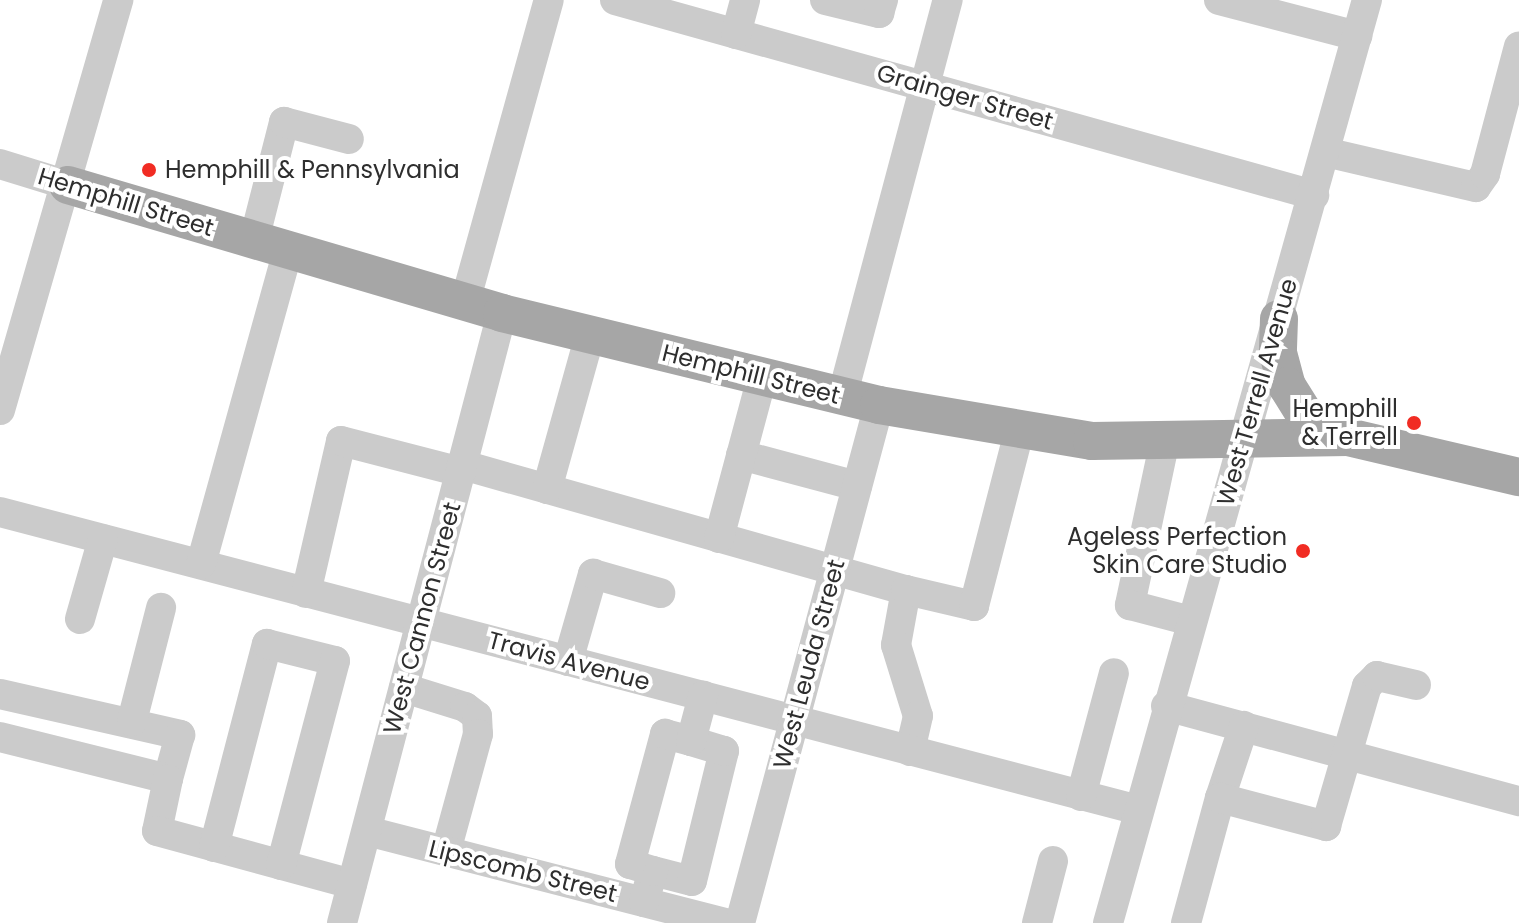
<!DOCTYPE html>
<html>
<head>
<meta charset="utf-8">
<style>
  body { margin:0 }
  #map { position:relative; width:1519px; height:923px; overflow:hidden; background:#fff; font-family:Poppins,sans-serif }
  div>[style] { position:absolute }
  .minor>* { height:30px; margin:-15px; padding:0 15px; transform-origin:15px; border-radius:15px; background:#cbcbcb }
  .major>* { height:38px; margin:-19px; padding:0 19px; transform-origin:19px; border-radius:19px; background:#a6a6a6 }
  .dots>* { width:22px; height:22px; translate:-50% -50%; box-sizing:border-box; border:4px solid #fff; border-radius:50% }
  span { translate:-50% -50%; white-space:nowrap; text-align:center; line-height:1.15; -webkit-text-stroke:8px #fff; paint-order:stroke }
  .street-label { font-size:24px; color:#2e2e2e }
  .poi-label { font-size:24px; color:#2e2e2e }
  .left { translate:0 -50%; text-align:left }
  .right { translate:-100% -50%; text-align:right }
</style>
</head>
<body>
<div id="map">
  <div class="minor">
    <i style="left:615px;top:0;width:726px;rotate:15.59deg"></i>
    <i style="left:825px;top:0;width:56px;rotate:13.5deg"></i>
    <i style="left:879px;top:13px;width:14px;rotate:-73deg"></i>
    <i style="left:1219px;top:0;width:143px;rotate:14.6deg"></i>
    <i style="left:736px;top:34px;width:35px;rotate:-75deg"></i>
    <i style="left:1325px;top:152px;width:155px;rotate:13.1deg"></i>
    <i style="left:1476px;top:187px;width:16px;rotate:-55deg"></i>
    <i style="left:1485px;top:174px;width:132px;rotate:-75.1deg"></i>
    <i style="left:0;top:164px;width:71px;rotate:17.2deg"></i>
    <i style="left:254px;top:240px;width:122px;rotate:-75.7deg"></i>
    <i style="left:284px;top:122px;width:67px;rotate:14.7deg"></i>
    <i style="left:465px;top:302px;width:313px;rotate:-74.5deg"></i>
    <i style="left:842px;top:397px;width:411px;rotate:-75.1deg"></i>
    <i style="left:0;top:410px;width:427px;rotate:-73.9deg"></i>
    <i style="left:1165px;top:440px;width:169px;rotate:102deg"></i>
    <i style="left:1130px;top:605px;width:63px;rotate:14.7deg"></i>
    <i style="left:741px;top:455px;width:120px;rotate:15deg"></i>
    <i style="left:463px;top:465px;width:460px;rotate:15.8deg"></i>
    <i style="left:906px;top:590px;width:56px;rotate:100.3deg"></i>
    <i style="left:896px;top:645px;width:74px;rotate:72.8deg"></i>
    <i style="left:918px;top:716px;width:36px;rotate:103deg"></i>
    <i style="left:547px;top:489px;width:160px;rotate:-74.4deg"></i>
    <i style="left:0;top:512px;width:1176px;rotate:14.67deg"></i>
    <i style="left:719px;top:538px;width:167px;rotate:-75deg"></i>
    <i style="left:201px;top:564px;width:326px;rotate:-74.5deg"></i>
    <i style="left:906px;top:590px;width:70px;rotate:13.2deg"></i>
    <i style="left:974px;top:606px;width:180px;rotate:-75.5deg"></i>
    <i style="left:306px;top:593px;width:156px;rotate:-77deg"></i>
    <i style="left:341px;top:441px;width:124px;rotate:14.5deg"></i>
    <i style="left:80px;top:619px;width:83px;rotate:-74deg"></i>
    <i style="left:568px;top:661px;width:91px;rotate:-74deg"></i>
    <i style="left:593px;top:574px;width:70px;rotate:15.8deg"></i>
    <i style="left:404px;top:688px;width:64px;rotate:17.3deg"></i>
    <i style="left:465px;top:707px;width:15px;rotate:37deg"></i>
    <i style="left:477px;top:716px;width:18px;rotate:87deg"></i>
    <i style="left:478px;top:734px;width:121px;rotate:105.3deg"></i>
    <i style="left:0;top:694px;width:185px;rotate:12.8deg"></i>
    <i style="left:180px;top:735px;width:46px;rotate:105.3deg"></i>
    <i style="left:1166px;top:706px;width:366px;rotate:15.1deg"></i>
    <i style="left:132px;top:721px;width:117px;rotate:-75.6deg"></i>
    <i style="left:0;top:737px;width:173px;rotate:14deg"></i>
    <i style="left:168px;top:779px;width:53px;rotate:101.9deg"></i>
    <i style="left:157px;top:831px;width:202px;rotate:15.2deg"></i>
    <i style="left:1081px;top:796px;width:127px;rotate:-75deg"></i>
    <i style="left:1220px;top:798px;width:76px;rotate:-71.6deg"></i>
    <i style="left:367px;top:831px;width:371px;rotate:14.4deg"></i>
    <i style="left:214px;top:847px;width:210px;rotate:-75.4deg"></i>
    <i style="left:267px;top:644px;width:70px;rotate:14deg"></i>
    <i style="left:335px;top:661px;width:211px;rotate:104.8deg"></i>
    <i style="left:653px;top:871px;width:40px;rotate:14.4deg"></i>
    <i style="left:692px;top:881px;width:134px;rotate:-76.2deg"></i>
    <i style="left:724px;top:751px;width:34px;rotate:-163deg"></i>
    <i style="left:644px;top:902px;width:32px;rotate:-74deg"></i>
    <i style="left:653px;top:871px;width:24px;rotate:-163deg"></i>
    <i style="left:630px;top:864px;width:135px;rotate:-74.9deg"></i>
    <i style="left:665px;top:734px;width:27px;rotate:15deg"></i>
    <i style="left:691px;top:741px;width:47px;rotate:-75.1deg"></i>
    <i style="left:342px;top:923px;width:631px;rotate:-75.3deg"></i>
    <i style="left:740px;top:923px;width:536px;rotate:-74.98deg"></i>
    <i style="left:1037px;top:923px;width:64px;rotate:-75.5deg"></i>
    <i style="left:1108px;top:923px;width:959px;rotate:-74.33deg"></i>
    <i style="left:1186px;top:923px;width:130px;rotate:-74.8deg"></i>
    <i style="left:1220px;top:798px;width:110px;rotate:14.8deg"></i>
    <i style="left:1326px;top:826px;width:146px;rotate:-73.7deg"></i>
    <i style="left:1367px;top:686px;width:14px;rotate:-45deg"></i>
    <i style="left:1377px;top:676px;width:40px;rotate:13deg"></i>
  </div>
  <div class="major">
    <i style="left:68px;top:185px;width:452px;rotate:16.4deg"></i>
    <i style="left:502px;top:313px;width:388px;rotate:13.7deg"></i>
    <i style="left:879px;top:405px;width:216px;rotate:9.6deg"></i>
    <i style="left:1092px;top:441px;width:256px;rotate:-0.9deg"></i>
    <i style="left:1348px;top:437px;width:176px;rotate:13.2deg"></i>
    <i style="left:1279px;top:319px;width:34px;rotate:92deg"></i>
    <i style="left:1278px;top:353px;width:34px;rotate:75deg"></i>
    <i style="left:1287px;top:386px;width:34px;rotate:58deg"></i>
    <i style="left:1305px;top:415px;width:33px;rotate:41deg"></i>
  </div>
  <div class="dots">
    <i style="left:149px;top:170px;background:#f12c23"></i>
    <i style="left:1414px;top:423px;background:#f12c23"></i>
    <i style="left:1303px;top:551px;background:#f12c23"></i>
  </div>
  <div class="street-label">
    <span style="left:965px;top:97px;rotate:16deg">Grainger Street</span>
    <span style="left:126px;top:202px;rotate:17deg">Hemphill Street</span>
    <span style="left:751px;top:374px;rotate:14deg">Hemphill Street</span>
    <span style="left:1257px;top:392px;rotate:-74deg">West Terrell Avenue</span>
    <span style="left:422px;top:618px;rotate:-75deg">West Cannon Street</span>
    <span style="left:569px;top:661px;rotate:15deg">Travis Avenue</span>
    <span style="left:809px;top:664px;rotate:-75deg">West Leuda Street</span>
    <span style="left:523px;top:871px;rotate:14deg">Lipscomb Street</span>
  </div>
  <div class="poi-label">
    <span class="left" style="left:165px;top:170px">Hemphill &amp; Pennsylvania</span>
    <span class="right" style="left:1398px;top:423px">Hemphill<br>&amp; Terrell</span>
    <span class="right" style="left:1287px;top:551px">Ageless Perfection<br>Skin Care Studio</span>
  </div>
</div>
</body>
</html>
